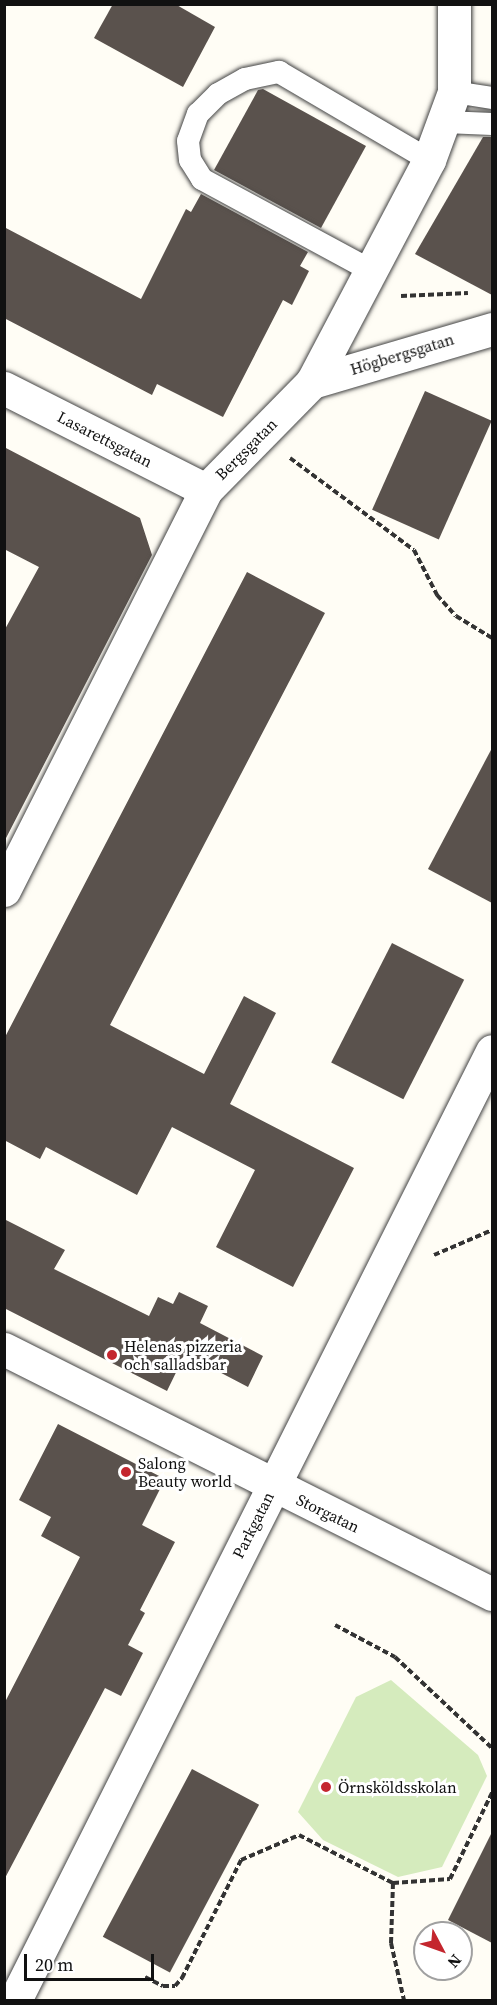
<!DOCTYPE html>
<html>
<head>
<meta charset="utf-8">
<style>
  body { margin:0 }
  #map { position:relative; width:497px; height:2005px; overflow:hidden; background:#fffdf5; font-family:"Source Serif 4",serif }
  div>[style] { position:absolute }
  .green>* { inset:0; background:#d5ebbd }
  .building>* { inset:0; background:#5a524d; transform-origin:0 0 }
  .path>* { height:4px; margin-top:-2px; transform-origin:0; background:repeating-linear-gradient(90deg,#333 0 6px,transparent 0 9px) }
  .roads { filter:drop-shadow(0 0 2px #444) drop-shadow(0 0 2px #444) }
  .service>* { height:22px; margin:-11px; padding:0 11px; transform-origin:11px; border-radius:11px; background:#fff }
  .minor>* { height:33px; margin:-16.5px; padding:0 16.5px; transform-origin:16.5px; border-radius:16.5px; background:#fff }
  .dots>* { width:16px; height:16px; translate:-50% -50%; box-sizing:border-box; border:3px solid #fff; border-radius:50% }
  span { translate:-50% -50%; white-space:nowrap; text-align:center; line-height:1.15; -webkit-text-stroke:6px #fff; paint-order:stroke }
  .street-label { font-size:16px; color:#111 }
  .poi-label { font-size:16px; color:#111 }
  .left { translate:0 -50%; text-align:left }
  .frame { position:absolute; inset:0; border:6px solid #111; pointer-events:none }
  .north { position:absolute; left:413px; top:1921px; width:60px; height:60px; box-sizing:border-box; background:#fff; border:2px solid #a0a0a0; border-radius:50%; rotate:131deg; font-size:16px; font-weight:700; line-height:24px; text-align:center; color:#111 }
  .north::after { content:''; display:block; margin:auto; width:21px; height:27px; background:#c4262e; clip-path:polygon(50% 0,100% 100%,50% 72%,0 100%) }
  .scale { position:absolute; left:24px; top:1954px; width:130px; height:27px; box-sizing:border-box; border:3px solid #111; border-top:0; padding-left:8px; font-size:18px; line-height:21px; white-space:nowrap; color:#111; -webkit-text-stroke:4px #fff; paint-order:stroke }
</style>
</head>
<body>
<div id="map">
  <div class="green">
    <i style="clip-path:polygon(391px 1680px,478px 1755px,487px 1776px,442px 1867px,398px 1877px,323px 1840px,298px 1812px,356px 1697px)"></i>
  </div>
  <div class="building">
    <i style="clip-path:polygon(113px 4px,175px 4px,215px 27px,183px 87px,94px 38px)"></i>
    <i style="clip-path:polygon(263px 89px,366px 146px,321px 228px,214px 170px,258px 90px)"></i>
    <i style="clip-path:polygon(483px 137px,492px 137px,492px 295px,415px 254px)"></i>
    <i style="clip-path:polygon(201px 194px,308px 252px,300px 266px,309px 271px,292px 305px,283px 300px,223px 417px,157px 384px,152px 395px,4px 318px,4px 227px,141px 299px,186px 209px,191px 212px)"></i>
    <i style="left:425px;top:391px;width:73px;height:130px;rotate:24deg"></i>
    <i style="clip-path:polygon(4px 447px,140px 518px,152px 555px,4px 842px,4px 631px,39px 567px,4px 549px)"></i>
    <i style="clip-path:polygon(247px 572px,325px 613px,110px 1025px,204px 1074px,244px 996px,276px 1013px,230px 1104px,354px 1168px,293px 1287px,216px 1247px,255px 1170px,172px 1127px,137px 1195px,46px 1147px,40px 1159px,4px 1140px,4px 1039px)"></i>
    <i style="clip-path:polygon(492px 748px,492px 903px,428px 869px)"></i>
    <i style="left:392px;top:943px;width:81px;height:134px;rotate:27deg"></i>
    <i style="clip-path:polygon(4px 1219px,65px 1250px,54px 1269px,149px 1316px,158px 1297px,173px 1304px,179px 1292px,208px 1306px,200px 1323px,263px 1356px,248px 1387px,185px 1354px,167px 1391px,4px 1308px)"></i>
    <i style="clip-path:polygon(58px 1424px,165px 1479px,142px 1525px,175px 1542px,140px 1610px,145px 1613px,128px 1645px,143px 1653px,121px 1696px,105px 1688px,4px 1880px,4px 1704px,80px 1557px,41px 1536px,51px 1517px,19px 1500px)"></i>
    <i style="left:192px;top:1769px;width:76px;height:190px;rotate:28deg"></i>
    <i style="clip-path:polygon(492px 1832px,492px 1943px,448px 1920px)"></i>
  </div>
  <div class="path">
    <i style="left:401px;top:296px;width:67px;rotate:-2.6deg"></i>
    <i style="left:290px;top:458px;width:154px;rotate:36.6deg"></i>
    <i style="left:414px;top:550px;width:51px;rotate:62.9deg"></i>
    <i style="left:437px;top:595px;width:28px;rotate:48deg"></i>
    <i style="left:456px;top:616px;width:42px;rotate:31.4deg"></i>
    <i style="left:434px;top:1255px;width:63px;rotate:-23.3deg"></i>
    <i style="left:335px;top:1625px;width:68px;rotate:28.1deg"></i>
    <i style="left:395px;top:1657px;width:133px;rotate:43.2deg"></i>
    <i style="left:393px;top:1883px;width:60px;rotate:91.9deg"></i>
    <i style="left:391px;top:1943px;width:58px;rotate:77.2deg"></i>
    <i style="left:145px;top:1977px;width:20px;rotate:27deg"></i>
    <i style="left:163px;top:1986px;width:12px"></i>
    <i style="left:175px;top:1986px;width:11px;rotate:-49deg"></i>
    <i style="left:182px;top:1978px;width:132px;rotate:-63.4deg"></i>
    <i style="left:241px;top:1860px;width:63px;rotate:-23.3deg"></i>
    <i style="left:299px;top:1835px;width:106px;rotate:27.1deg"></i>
    <i style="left:393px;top:1883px;width:57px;rotate:-4deg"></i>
    <i style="left:450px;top:1879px;width:96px;rotate:-64deg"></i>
  </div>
  <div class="roads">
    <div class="service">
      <i style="left:454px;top:92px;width:38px;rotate:9deg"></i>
      <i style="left:445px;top:122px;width:47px;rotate:2.4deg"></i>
      <i style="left:370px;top:270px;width:191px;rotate:-151.6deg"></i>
      <i style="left:202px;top:179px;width:22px;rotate:-122deg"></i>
      <i style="left:190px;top:160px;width:19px;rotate:-96deg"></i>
      <i style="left:188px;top:141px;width:29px;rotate:-70deg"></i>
      <i style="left:198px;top:114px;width:28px;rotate:-45deg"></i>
      <i style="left:218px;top:94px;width:31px;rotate:-29deg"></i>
      <i style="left:245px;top:79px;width:35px;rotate:-12deg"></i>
      <i style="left:279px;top:72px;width:174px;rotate:30.4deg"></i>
    </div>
    <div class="minor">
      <i style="left:312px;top:382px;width:188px;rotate:-16.4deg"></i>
      <i style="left:4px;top:388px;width:226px;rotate:26.8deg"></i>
      <i style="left:4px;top:890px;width:448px;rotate:-63.2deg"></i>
      <i style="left:206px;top:490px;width:151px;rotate:-45.5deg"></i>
      <i style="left:312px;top:382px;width:251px;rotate:-62.2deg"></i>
      <i style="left:429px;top:160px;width:72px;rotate:-69.8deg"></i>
      <i style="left:454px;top:92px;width:88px;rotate:-90deg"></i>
      <i style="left:4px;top:1349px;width:546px;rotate:26.66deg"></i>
      <i style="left:15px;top:2000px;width:1062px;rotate:-63.31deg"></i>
    </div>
  </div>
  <div class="dots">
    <i style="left:112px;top:1355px;background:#c4262e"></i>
    <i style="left:126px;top:1472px;background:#c4262e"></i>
    <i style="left:326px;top:1787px;background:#c4262e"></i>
  </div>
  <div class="street-label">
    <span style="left:402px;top:354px;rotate:-17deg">Högbergsgatan</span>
    <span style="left:105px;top:439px;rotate:27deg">Lasarettsgatan</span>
    <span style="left:246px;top:449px;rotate:-45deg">Bergsgatan</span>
    <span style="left:328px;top:1513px;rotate:26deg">Storgatan</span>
    <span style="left:253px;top:1525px;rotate:-63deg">Parkgatan</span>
  </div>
  <div class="poi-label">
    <span class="left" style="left:124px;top:1355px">Helenas pizzeria<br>och salladsbar</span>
    <span class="left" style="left:138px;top:1472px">Salong<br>Beauty world</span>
    <span class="left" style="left:338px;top:1787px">Örnsköldsskolan</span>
  </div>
  <div class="frame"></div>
  <div class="north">N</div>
  <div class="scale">20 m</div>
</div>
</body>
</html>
